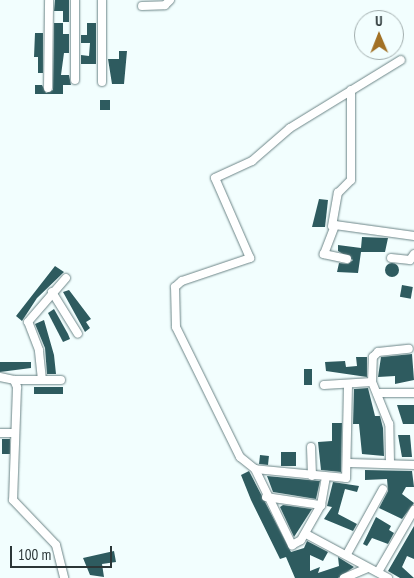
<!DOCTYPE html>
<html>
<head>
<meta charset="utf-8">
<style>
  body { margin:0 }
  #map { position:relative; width:414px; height:578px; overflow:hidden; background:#f2fefe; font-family:"PT Sans Narrow",sans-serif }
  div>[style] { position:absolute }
  .building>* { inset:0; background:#2e5b5f; transform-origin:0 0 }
  .round { border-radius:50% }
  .roads { filter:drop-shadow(0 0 1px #6c8587) drop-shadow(0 0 1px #6c8587) }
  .minor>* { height:8px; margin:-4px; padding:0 4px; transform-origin:4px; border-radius:4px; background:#fff }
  span { translate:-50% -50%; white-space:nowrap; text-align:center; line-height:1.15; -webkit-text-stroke:5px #f2fefe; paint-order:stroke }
  .north { position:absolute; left:354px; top:10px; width:50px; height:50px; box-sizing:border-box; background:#f2fefe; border:1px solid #a2aeae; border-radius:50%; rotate:359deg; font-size:14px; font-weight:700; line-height:20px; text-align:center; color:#2b3637 }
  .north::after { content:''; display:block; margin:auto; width:18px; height:22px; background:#a27125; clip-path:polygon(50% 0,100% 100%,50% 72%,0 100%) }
  .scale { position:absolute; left:10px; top:546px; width:102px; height:22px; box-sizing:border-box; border:2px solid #2b3637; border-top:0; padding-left:6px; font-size:15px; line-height:18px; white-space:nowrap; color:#2b3637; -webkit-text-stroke:4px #f2fefe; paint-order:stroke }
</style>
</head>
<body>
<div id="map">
  <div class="building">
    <i style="clip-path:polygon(55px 0,69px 0,69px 22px,63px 22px,63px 11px,54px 11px)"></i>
    <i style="clip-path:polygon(54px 23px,63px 23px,63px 34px,69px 34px,69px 53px,64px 53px,61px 75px,69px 75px,71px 85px,63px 85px,63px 94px,35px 94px,35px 85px,42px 85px,46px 93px,53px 90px)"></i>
    <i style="clip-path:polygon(87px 23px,96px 23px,96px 64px,81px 64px,81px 55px,89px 56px,90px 43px,81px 43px,81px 35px,87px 35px)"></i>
    <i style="clip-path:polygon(35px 33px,43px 33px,43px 73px,38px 73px,38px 57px,34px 57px)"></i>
    <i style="clip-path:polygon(119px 51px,127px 51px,124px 84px,112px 84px,108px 59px,119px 59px)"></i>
    <i style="left:100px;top:100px;width:10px;height:10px"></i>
    <i style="clip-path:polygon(319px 199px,328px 200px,325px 227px,312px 227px)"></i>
    <i style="clip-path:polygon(362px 237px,388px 238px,385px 252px,361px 252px,358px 273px,337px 272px,339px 263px,348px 264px,353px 260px,338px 251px,338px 245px,361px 248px)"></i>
    <i class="round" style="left:385px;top:263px;width:14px;height:14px"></i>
    <i style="clip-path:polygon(55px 266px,64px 272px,37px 298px,22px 321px,16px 316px)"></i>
    <i style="left:402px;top:285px;width:11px;height:12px;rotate:10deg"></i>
    <i style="clip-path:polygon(69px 290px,91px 319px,86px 322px,90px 328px,85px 332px,63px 292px)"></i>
    <i style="clip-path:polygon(54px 309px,68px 334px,70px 339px,63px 342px,48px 313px)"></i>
    <i style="clip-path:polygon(44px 320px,54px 355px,56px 374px,47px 374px,45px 348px,35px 324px)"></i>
    <i style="clip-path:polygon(412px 354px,414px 380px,395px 384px,395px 376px,378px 377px,381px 357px)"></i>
    <i style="clip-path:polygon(356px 357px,367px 357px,367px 377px,326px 371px,325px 362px,345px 361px,346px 367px,357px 366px)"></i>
    <i style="clip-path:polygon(0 362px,31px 362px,31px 368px,0 372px)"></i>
    <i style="left:304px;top:369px;width:8px;height:16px"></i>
    <i style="left:63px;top:387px;width:7px;height:29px;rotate:90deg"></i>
    <i style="clip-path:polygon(368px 388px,375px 416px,380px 416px,383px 428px,384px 456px,362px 454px,359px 424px,353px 424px,354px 389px)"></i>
    <i style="clip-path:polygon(397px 405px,414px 405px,414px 424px,403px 424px)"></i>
    <i style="clip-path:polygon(332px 423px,342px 423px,341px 472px,321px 470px,318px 442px,332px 441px)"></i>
    <i style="clip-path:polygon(398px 435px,410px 435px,412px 457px,402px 457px)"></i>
    <i style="left:2px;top:439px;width:8px;height:15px"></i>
    <i style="left:281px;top:452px;width:15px;height:14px"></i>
    <i style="left:260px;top:455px;width:9px;height:9px;rotate:6deg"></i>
    <i style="clip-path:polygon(365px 470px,412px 471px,414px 487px,406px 487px,402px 494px,414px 503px,402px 519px,379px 508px,388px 491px,387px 479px,365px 480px)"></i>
    <i style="clip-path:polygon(249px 471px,291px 552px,304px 548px,307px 541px,328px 552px,323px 561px,310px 555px,310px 571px,320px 567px,318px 573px,339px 566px,338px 557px,354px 567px,338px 578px,295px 578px,286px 557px,280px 559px,251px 500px,241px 475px)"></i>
    <i style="clip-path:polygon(267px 476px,320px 481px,316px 499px,273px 492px)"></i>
    <i style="clip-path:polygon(333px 482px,359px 486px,357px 492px,345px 489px,338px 514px,357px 524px,353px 531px,324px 519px,332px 507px,327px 506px)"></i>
    <i style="clip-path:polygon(283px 505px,312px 509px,294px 537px,280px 507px)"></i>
    <i style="clip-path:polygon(376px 517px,391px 526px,389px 530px,394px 533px,388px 544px,372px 538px,367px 546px,363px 544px)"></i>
    <i style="clip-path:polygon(414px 526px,414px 559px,407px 556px,402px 567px,414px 578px,400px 578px,388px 571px)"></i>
    <i style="clip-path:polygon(114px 551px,116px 562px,102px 564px,104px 577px,90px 575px,83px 558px)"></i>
  </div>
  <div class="roads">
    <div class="minor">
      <i style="left:75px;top:0;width:80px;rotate:90deg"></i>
      <i style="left:102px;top:0;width:82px;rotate:90deg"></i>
      <i style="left:142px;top:6px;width:23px;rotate:-2deg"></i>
      <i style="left:165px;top:5px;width:7px;rotate:-45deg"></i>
      <i style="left:48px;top:88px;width:88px;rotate:-89.3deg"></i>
      <i style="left:332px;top:226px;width:34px;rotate:-80deg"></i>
      <i style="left:338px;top:193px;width:18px;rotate:-45deg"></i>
      <i style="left:351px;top:180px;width:90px;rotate:-90deg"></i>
      <i style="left:391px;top:258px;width:19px;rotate:6deg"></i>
      <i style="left:410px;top:260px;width:7px;rotate:-56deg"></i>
      <i style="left:347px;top:259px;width:24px;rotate:-168deg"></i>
      <i style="left:324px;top:254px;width:31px;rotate:-69deg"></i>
      <i style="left:335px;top:225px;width:80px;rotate:7.9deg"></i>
      <i style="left:52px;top:292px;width:49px;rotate:58.2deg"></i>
      <i style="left:0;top:377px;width:14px;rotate:12deg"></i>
      <i style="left:14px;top:380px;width:8px;rotate:67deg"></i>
      <i style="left:17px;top:387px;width:113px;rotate:92deg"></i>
      <i style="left:13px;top:500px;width:62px;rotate:46.3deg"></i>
      <i style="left:56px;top:545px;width:34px;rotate:76deg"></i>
      <i style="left:14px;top:380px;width:47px"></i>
      <i style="left:42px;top:380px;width:30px;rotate:-96deg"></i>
      <i style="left:39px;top:350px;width:30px;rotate:-111deg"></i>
      <i style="left:28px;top:322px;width:58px;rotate:-49.2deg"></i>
      <i style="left:324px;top:385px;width:48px;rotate:-3.6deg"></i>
      <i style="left:348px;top:385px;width:93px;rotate:91.2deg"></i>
      <i style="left:346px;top:478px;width:91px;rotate:-174.4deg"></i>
      <i style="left:255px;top:469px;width:19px;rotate:-141deg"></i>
      <i style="left:240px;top:457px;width:145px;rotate:-116.2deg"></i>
      <i style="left:176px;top:327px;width:40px;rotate:-91.4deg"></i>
      <i style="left:175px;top:287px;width:9px;rotate:-41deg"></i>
      <i style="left:182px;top:281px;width:72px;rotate:-18.7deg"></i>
      <i style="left:250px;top:258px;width:87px;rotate:-113.6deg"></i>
      <i style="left:215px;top:178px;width:41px;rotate:-24.7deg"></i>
      <i style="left:252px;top:161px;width:50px;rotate:-41deg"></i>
      <i style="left:290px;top:128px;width:130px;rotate:-31.5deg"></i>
      <i style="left:377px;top:393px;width:37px"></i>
      <i style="left:0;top:433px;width:14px"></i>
      <i style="left:311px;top:447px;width:29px;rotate:88deg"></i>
      <i style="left:350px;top:463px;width:64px;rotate:1.8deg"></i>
      <i style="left:390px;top:463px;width:39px;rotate:-91deg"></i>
      <i style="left:389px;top:424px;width:45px;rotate:-112deg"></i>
      <i style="left:372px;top:382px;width:25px;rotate:-88deg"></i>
      <i style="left:373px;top:357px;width:7px;rotate:-45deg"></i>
      <i style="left:378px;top:352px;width:31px;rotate:-6deg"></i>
      <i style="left:255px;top:469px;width:85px;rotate:64deg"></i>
      <i style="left:292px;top:545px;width:10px;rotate:-29deg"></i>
      <i style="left:301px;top:540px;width:40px;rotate:-60.3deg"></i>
      <i style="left:321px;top:505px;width:27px;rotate:-80deg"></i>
      <i style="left:266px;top:497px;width:56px;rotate:8.3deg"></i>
      <i style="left:306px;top:534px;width:93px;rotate:28.2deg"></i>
      <i style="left:347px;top:554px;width:74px;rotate:-61deg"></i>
      <i style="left:378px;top:572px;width:72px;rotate:-59.9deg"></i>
      <i style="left:344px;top:578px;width:25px;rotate:-23deg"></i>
    </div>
  </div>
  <div class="north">U</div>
  <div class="scale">100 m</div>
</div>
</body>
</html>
